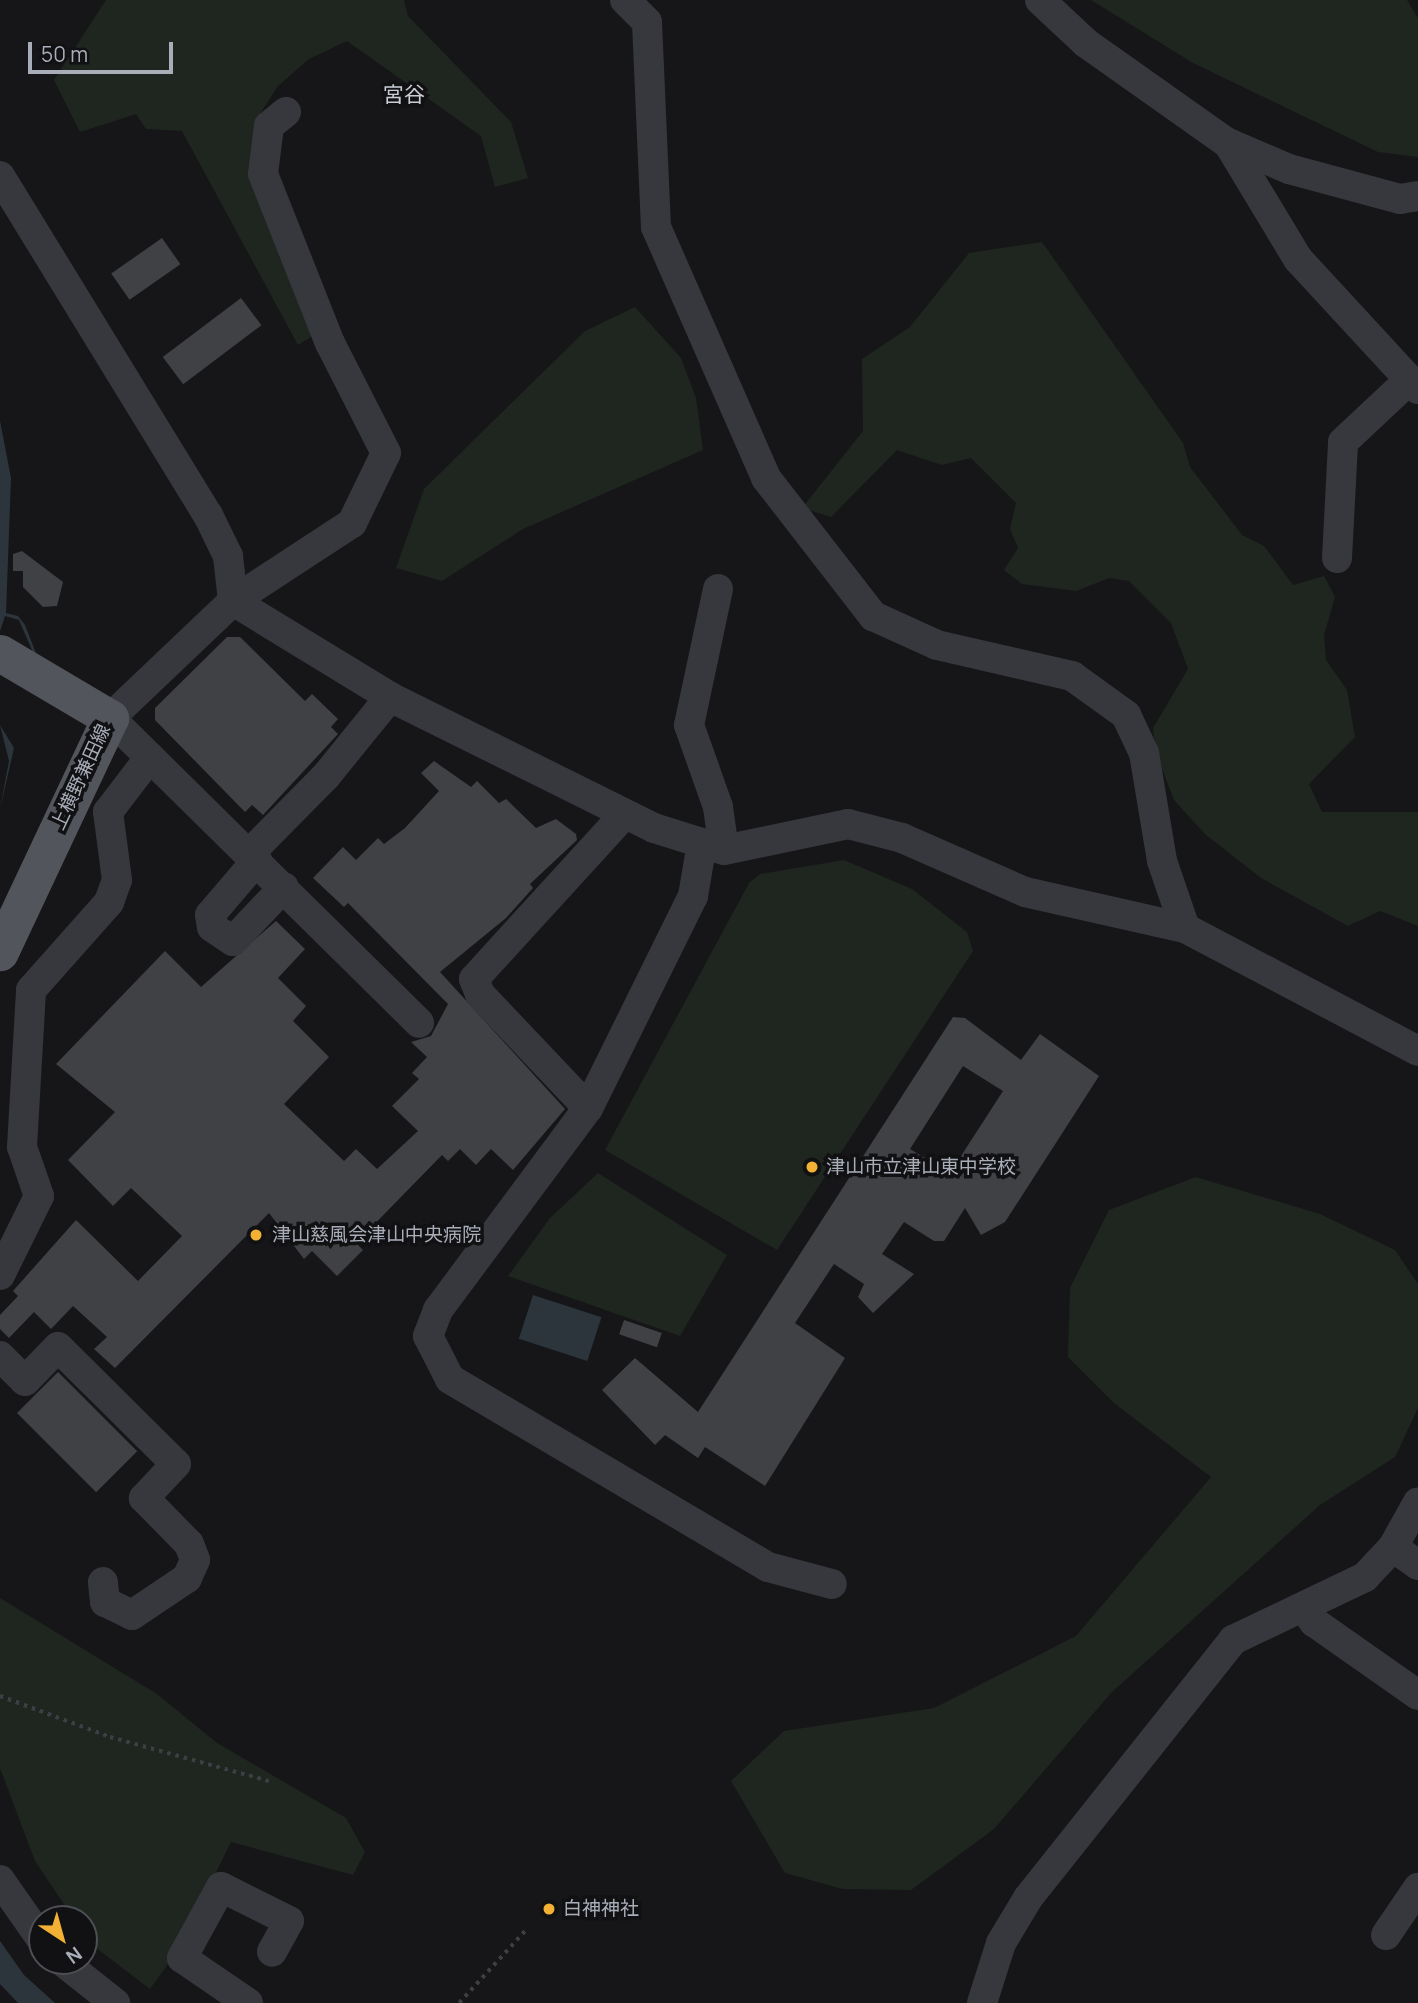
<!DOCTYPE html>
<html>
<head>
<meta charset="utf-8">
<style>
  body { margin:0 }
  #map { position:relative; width:1418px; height:2003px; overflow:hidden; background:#161618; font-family:Manrope,"Noto Sans JP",sans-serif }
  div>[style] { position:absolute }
  .green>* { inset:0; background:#1e261f }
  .water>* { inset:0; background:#2c353c; transform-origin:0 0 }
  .building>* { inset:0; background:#404145; transform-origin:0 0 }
  .path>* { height:3.5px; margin-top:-1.75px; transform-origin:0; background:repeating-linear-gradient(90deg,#3d3f44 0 3.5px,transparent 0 8.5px) }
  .minor>* { height:30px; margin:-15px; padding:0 15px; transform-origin:15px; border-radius:15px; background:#37383d }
  .major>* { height:37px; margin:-18.5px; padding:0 18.5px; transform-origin:18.5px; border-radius:18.5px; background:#53555c }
  .dots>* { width:19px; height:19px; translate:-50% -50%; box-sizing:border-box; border:4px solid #111113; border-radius:50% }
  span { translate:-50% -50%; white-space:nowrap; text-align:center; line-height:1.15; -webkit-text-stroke:7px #111113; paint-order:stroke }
  .street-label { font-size:19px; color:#a8adb8 }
  .poi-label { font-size:19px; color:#a8adb8 }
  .left { translate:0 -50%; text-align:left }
  .neighbourhood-label { font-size:21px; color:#c9ccd4 }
  .north { position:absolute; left:28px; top:1905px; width:70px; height:70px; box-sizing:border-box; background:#111113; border:2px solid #4d4f55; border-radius:50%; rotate:144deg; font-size:19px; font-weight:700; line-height:28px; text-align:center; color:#a8adb8 }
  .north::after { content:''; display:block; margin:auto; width:24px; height:32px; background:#f2b134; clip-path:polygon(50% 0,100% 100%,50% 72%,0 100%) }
  .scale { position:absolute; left:28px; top:42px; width:145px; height:32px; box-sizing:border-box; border:4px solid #a8adb8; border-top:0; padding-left:9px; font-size:21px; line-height:24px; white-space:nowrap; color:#a8adb8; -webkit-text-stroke:5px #111113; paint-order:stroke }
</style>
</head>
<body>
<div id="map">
  <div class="green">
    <i style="clip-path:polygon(106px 0,404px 0,408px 16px,511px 122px,528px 178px,495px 187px,481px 136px,347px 41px,309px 59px,278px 86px,258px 117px,252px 151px,319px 332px,298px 345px,182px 131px,146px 129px,136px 114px,80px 132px,54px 80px)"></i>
    <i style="clip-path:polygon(1091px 0,1407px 0,1418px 18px,1418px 157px,1378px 152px,1193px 63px)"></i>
    <i style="clip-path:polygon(1042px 242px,1183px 443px,1190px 467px,1242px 535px,1264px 546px,1293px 585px,1324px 576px,1335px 597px,1324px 635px,1326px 660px,1347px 690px,1355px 737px,1309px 784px,1322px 812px,1418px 812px,1418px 926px,1380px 911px,1348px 926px,1261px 878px,1205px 834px,1174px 800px,1156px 753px,1153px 728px,1188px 669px,1171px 623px,1129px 581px,1109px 578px,1076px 591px,1022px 584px,1004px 570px,1018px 548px,1010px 529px,1016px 503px,971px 458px,942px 465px,897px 450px,831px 517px,802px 508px,863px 431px,862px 359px,910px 327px,969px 253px)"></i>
    <i style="clip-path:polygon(635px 307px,681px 358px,696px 398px,703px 450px,523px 529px,442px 581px,396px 568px,424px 489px,585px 331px)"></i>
    <i style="clip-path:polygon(844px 860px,912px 889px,967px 932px,973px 951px,777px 1250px,605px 1150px,749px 883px,760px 874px)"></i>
    <i style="clip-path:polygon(598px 1173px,727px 1255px,680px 1336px,508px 1276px,550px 1218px)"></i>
    <i style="clip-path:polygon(1196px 1177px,1320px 1214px,1395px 1250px,1418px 1284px,1418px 1408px,1395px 1457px,1320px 1505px,1111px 1693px,994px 1829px,911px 1890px,843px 1889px,785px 1873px,731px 1781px,784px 1731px,934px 1708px,1076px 1636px,1211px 1477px,1114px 1403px,1068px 1357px,1070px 1288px,1109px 1210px)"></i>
    <i style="clip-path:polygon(0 1598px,157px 1694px,217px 1743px,346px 1818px,365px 1852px,353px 1875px,231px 1842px,176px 1953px,150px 1989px,91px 1944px,84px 1919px,74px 1919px,35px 1861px,0 1768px)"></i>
  </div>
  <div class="water">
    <i style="clip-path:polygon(0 421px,11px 478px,6px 613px,18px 616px,25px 625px,37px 656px,54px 665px,35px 657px,19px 620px,5px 616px,0 631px)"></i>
    <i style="clip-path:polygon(0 725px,14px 748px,0 809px,9px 761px)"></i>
    <i style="left:533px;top:1295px;width:72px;height:46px;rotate:18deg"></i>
    <i style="clip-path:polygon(0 1941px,24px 1975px,55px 2003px,18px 2003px,0 1984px)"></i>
  </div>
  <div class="building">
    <i style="left:162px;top:238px;width:32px;height:62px;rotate:55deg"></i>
    <i style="left:241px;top:298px;width:34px;height:98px;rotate:53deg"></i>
    <i style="clip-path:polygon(22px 551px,63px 582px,57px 606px,43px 607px,23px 587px,23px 571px,13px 571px,13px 554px)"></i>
    <i style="clip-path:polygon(227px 637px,240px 637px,305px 701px,312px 694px,338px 719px,331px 727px,338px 734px,263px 815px,252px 805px,245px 812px,155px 720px,155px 708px)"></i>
    <i style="clip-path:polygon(434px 761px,471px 787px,477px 781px,499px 803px,506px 799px,536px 828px,556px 819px,576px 834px,577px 840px,530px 884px,533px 888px,506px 918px,440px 972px,565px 1109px,513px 1170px,491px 1149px,476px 1165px,460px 1149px,448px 1161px,442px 1155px,356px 1243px,363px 1250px,337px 1276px,312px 1251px,304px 1259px,269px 1213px,115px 1368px,94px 1349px,107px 1337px,73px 1306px,51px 1329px,34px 1312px,9px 1338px,0 1329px,0 1315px,18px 1296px,13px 1291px,76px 1220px,138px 1281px,182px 1236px,131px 1188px,113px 1206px,68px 1160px,115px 1112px,56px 1064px,165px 951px,201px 987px,276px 921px,305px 949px,278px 978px,306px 1006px,293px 1021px,329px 1057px,284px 1104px,344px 1161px,356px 1149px,377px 1169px,418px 1131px,392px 1106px,419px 1079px,412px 1073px,427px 1057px,411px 1042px,431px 1036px,448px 1004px,348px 903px,344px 907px,313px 878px,343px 847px,356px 860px,378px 838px,384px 844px,405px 828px,439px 791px,421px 773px)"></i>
    <i style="clip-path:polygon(evenodd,953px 1017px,965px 1018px,1021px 1060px,1040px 1034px,1099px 1076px,1005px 1222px,981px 1235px,965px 1208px,944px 1241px,934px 1241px,904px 1222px,882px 1254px,914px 1274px,873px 1313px,858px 1297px,864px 1284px,834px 1264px,795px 1323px,845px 1358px,765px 1486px,705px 1447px,698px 1458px,665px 1435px,655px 1445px,602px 1390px,635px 1358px,698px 1412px,953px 1017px,963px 1066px,1003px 1091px,950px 1173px,910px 1149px,963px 1066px)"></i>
    <i style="left:624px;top:1320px;width:40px;height:15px;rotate:19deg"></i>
    <i style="left:58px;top:1372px;width:112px;height:58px;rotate:45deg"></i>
  </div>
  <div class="path">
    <i style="left:0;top:1696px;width:117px;rotate:20.4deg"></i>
    <i style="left:110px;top:1737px;width:165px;rotate:15.5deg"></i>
    <i style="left:459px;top:2003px;width:99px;rotate:-47.5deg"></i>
  </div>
  <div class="minor">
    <i style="left:625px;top:0;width:31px;rotate:45deg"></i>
    <i style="left:647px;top:22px;width:205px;rotate:87.5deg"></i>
    <i style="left:656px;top:227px;width:274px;rotate:66.3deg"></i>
    <i style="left:766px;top:478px;width:175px;rotate:52.2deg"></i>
    <i style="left:873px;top:616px;width:70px;rotate:24.4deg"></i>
    <i style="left:937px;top:645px;width:139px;rotate:12.9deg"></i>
    <i style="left:1072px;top:676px;width:67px;rotate:35.8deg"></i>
    <i style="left:1126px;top:715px;width:42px;rotate:64.7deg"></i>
    <i style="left:1144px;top:753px;width:109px;rotate:80.5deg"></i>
    <i style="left:1162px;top:861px;width:71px;rotate:71.1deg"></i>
    <i style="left:1040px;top:0;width:63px;rotate:43.1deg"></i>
    <i style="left:1086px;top:43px;width:171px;rotate:35.3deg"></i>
    <i style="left:1226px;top:142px;width:69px;rotate:23.2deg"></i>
    <i style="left:1289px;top:169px;width:115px;rotate:15.1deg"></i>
    <i style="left:1400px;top:199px;width:18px;rotate:-9deg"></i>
    <i style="left:286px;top:112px;width:22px;rotate:141deg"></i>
    <i style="left:269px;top:126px;width:48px;rotate:97.1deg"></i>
    <i style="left:263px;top:174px;width:182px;rotate:68.4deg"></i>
    <i style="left:330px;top:343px;width:123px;rotate:63deg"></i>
    <i style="left:386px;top:453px;width:78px;rotate:115.9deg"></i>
    <i style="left:352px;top:523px;width:142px;rotate:146.8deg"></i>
    <i style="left:233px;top:601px;width:170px;rotate:136.4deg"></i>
    <i style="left:110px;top:718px;width:434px;rotate:44.6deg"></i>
    <i style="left:1231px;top:148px;width:130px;rotate:58.9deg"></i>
    <i style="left:1298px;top:259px;width:177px;rotate:47.3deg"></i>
    <i style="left:0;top:176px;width:398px;rotate:58.5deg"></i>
    <i style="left:208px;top:515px;width:46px;rotate:64deg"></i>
    <i style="left:228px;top:556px;width:45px;rotate:83.7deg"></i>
    <i style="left:1337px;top:558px;width:116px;rotate:-87deg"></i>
    <i style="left:1343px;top:442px;width:89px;rotate:-43.2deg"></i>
    <i style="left:718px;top:589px;width:139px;rotate:102deg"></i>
    <i style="left:689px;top:725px;width:87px;rotate:70.5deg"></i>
    <i style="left:718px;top:807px;width:43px;rotate:82.1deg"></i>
    <i style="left:233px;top:601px;width:184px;rotate:31.4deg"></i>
    <i style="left:390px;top:697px;width:295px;rotate:26.4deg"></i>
    <i style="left:654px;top:828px;width:73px;rotate:17.4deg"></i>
    <i style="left:724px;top:850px;width:127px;rotate:-11.8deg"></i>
    <i style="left:848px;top:824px;width:56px;rotate:14.5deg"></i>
    <i style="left:902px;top:838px;width:134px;rotate:23.7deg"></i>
    <i style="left:1025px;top:892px;width:164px;rotate:12.7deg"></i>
    <i style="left:1185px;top:928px;width:263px;rotate:27.8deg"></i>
    <i style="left:702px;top:843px;width:54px;rotate:99.6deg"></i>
    <i style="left:693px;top:896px;width:237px;rotate:116.3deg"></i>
    <i style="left:588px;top:1108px;width:252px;rotate:126.6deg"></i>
    <i style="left:438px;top:1310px;width:28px;rotate:111deg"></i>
    <i style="left:428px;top:1336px;width:48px;rotate:62.9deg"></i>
    <i style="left:450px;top:1379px;width:369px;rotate:30.6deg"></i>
    <i style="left:768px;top:1567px;width:66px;rotate:14.9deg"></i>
    <i style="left:250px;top:853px;width:108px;rotate:-45.4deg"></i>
    <i style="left:326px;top:776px;width:102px;rotate:-51deg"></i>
    <i style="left:257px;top:860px;width:72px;rotate:130.5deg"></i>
    <i style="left:210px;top:915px;width:12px;rotate:81deg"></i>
    <i style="left:212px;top:927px;width:25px;rotate:34deg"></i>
    <i style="left:233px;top:941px;width:74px;rotate:-46.6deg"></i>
    <i style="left:588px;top:1108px;width:157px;rotate:-133.5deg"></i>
    <i style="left:480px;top:994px;width:16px;rotate:-112deg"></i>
    <i style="left:474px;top:979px;width:222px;rotate:-47.6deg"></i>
    <i style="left:0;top:1275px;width:88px;rotate:-63.7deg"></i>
    <i style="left:39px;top:1196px;width:52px;rotate:-109.1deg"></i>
    <i style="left:22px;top:1147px;width:157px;rotate:-86.7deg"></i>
    <i style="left:31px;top:990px;width:118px;rotate:-48.4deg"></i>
    <i style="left:109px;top:902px;width:23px;rotate:-70deg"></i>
    <i style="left:117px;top:880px;width:69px;rotate:-97.5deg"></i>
    <i style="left:108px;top:812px;width:69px;rotate:-52.6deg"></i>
    <i style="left:0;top:1356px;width:35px;rotate:45deg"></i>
    <i style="left:25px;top:1381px;width:47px;rotate:-45.9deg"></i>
    <i style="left:58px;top:1347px;width:166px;rotate:44.8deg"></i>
    <i style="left:176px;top:1464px;width:47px;rotate:133.3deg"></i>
    <i style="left:144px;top:1498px;width:64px;rotate:45.6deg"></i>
    <i style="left:189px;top:1544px;width:17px;rotate:69deg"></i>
    <i style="left:195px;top:1560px;width:20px;rotate:114deg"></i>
    <i style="left:187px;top:1578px;width:66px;rotate:146.1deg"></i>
    <i style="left:132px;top:1615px;width:30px;rotate:-154deg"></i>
    <i style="left:105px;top:1602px;width:20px;rotate:-96deg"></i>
    <i style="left:1393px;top:1547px;width:31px;rotate:36deg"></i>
    <i style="left:1303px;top:1607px;width:19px;rotate:54deg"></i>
    <i style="left:1314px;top:1622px;width:127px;rotate:35.1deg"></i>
    <i style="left:0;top:1880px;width:73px;rotate:55deg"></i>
    <i style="left:1386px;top:1935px;width:57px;rotate:-55.8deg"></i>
    <i style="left:62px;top:1961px;width:68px;rotate:38.4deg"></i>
    <i style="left:248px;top:2003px;width:80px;rotate:-145.7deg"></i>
    <i style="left:182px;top:1958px;width:81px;rotate:-61.2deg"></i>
    <i style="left:221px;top:1887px;width:76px;rotate:26.6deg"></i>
    <i style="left:289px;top:1921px;width:35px;rotate:119deg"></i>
    <i style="left:982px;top:2003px;width:63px;rotate:-72.4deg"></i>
    <i style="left:1001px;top:1943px;width:52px;rotate:-59deg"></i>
    <i style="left:1028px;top:1898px;width:330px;rotate:-51.5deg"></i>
    <i style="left:1233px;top:1640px;width:146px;rotate:-25.5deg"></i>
    <i style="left:1365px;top:1577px;width:41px;rotate:-47deg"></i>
    <i style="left:1393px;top:1547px;width:51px;rotate:-60.9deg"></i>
  </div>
  <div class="major">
    <i style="left:0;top:653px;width:128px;rotate:30.6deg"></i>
    <i style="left:110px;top:718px;width:259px;rotate:115.2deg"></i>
  </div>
  <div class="dots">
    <i style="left:812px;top:1167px;background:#f2b134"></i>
    <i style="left:256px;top:1235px;background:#f2b134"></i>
    <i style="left:549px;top:1909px;background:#f2b134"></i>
  </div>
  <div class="street-label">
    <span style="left:81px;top:777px;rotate:-65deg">上横野兼田線</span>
  </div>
  <div class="poi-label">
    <span class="left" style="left:826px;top:1167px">津山市立津山東中学校</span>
    <span class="left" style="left:272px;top:1235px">津山慈風会津山中央病院</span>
    <span class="left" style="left:563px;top:1909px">白神神社</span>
  </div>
  <div class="neighbourhood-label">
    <span style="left:404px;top:94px">宮谷</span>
  </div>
  <div class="north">N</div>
  <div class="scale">50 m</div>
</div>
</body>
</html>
